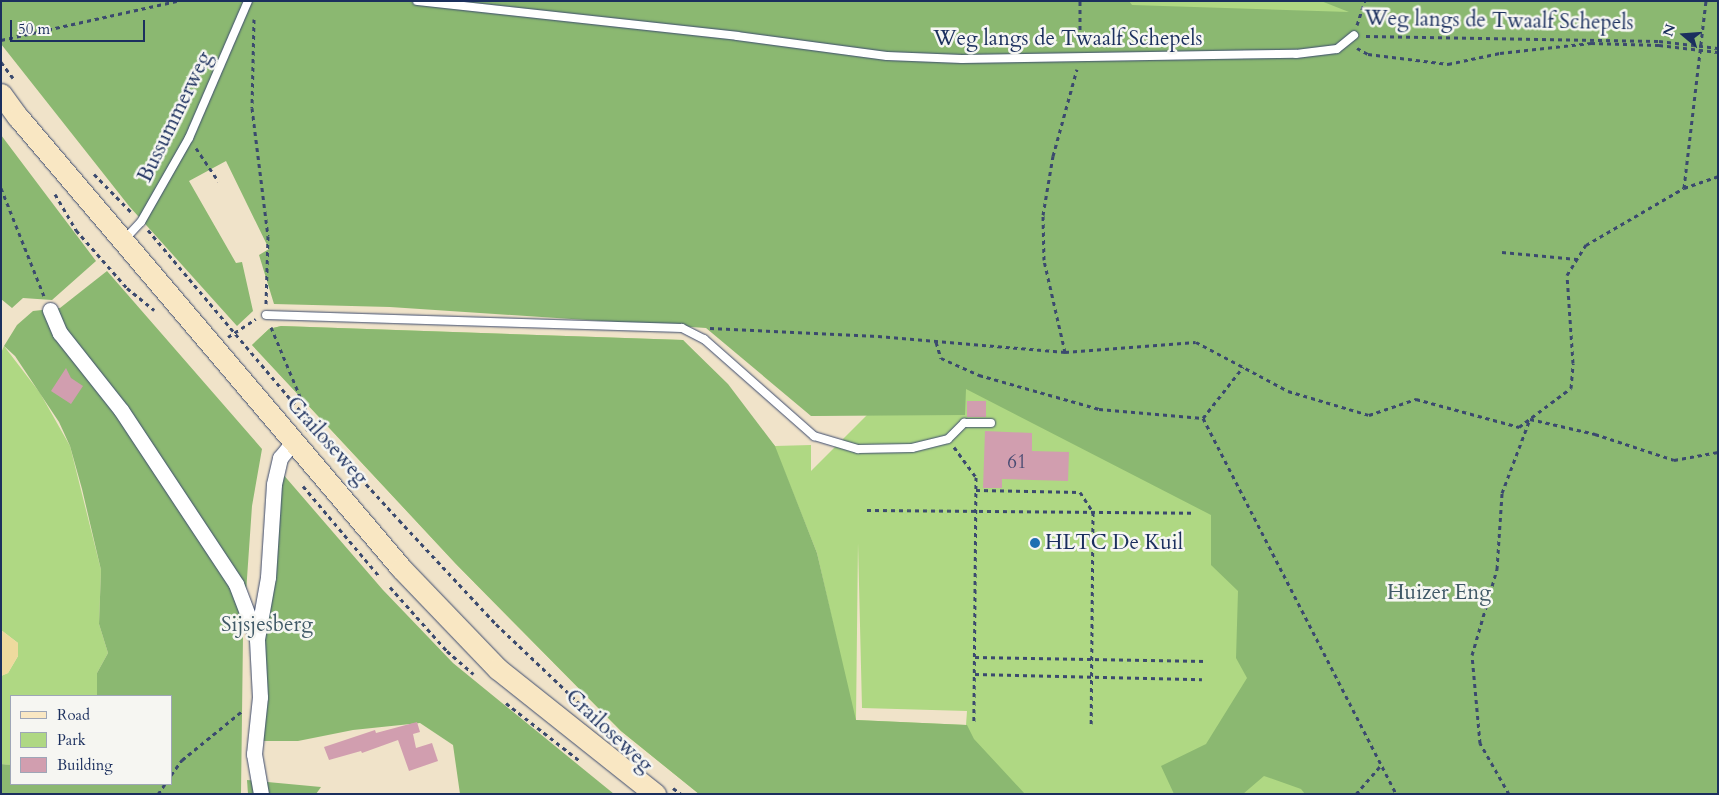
<!DOCTYPE html>
<html>
<head>
<meta charset="utf-8">
<style>
  body { margin:0 }
  #map { position:relative; width:1719px; height:795px; overflow:hidden; background:#f0e3c9; font-family:Cardo,serif }
  div>[style] { position:absolute }
  .green>* { inset:0; background:#afd883 }
  .forest>* { inset:0; background:#8bb871 }
  .sand>* { inset:0; background:#eeda9e }
  .building>* { inset:0; background:#d19eaf; transform-origin:0 0 }
  .path>* { height:3px; margin-top:-1.5px; transform-origin:0; background:repeating-linear-gradient(90deg,#3b4a6e 0 4px,transparent 0 8px) }
  .roads { filter:drop-shadow(0 0 1px #3b4a6e) drop-shadow(0 0 1px #3b4a6e) }
  .lane>* { height:8px; margin:-4px; padding:0 4px; transform-origin:4px; border-radius:4px; background:#fff }
  .street>* { height:15px; margin:-7.5px; padding:0 7.5px; transform-origin:7.5px; border-radius:7.5px; background:#fff }
  .secondary>* { height:21px; margin:-10.5px; padding:0 10.5px; transform-origin:10.5px; border-radius:10.5px; background:#f9e7c3 }
  .dots>* { width:14px; height:14px; translate:-50% -50%; box-sizing:border-box; border:2px solid #f6f6f2; border-radius:50% }
  span { translate:-50% -50%; white-space:nowrap; text-align:center; line-height:1.15; -webkit-text-stroke:5px #f6f6f2; paint-order:stroke }
  .number-label { font-size:19px; color:#484b72 }
  .number-label span { -webkit-text-stroke-width:0 }
  .street-label { font-size:21px; color:#1b2f5e }
  .poi-label { font-size:21px; color:#1b2f5e }
  .left { translate:0 -50%; text-align:left }
  .park-label { font-size:21px; color:#405967 }
  .frame { position:absolute; inset:0; border:2px solid #1b2f5e; pointer-events:none }
  .legend { position:absolute; left:10px; top:695px; width:162px; height:90px; box-sizing:border-box; background:#f6f6f2; border:1px solid #9ea6b7; margin:0; padding:6px 9px; list-style:none; font-size:15px; color:#1b2f5e }
  .legend li { display:flex; align-items:center; gap:10px; height:25px }
  .legend b { width:25px; border:1px solid #9ea6b7 }
  .north { position:absolute; left:1659px; top:10px; width:50px; height:50px; -webkit-text-stroke:4px #f6f6f2; paint-order:stroke; rotate:288deg; font-size:14px; font-weight:700; line-height:20px; text-align:center; color:#1b2f5e }
  .north::after { content:''; display:block; margin:auto; width:18px; height:22px; background:#1b2f5e; clip-path:polygon(50% 0,100% 100%,50% 72%,0 100%) }
  .scale { position:absolute; left:10px; top:20px; width:135px; height:22px; box-sizing:border-box; border:2px solid #1b2f5e; border-top:0; padding-left:6px; font-size:15px; line-height:18px; white-space:nowrap; color:#1b2f5e; -webkit-text-stroke:4px #f6f6f2; paint-order:stroke }
</style>
</head>
<body>
<div id="map">
  <div class="green">
    <i style="clip-path:polygon(evenodd,1062px 1px,1718px 1px,1718px 794px,699px 794px,621px 731px,456px 564px,252px 345px,269px 329px,281px 326px,683px 340px,775px 446px,811px 445px,811px 471px,868px 414px,811px 416px,1062px 1px,777px 453px,817px 553px,852px 708px,777px 453px,1062px 1px,858px 543px,862px 708px,967px 711px,966px 725px,856px 720px,858px 543px)"></i>
    <i style="clip-path:polygon(4px 346px,40px 393px,70px 446px,101px 570px,99px 624px,108px 653px,97px 673px,97px 696px,11px 696px,10px 765px,1px 764px,1px 676px,8px 673px,18px 656px,18px 643px,1px 630px,1px 353px)"></i>
  </div>
  <div class="forest">
    <i style="clip-path:polygon(1px 1px,1129px 1px,1132px 5px,1349px 12px,1321px 1px,1718px 1px,1718px 794px,1305px 794px,1301px 789px,1264px 776px,1243px 794px,1174px 794px,1161px 766px,1206px 744px,1247px 678px,1236px 658px,1238px 591px,1211px 565px,1211px 515px,966px 389px,965px 415px,811px 416px,706px 328px,390px 307px,274px 304px,259px 255px,269px 249px,226px 161px,189px 181px,236px 263px,242px 262px,253px 311px,237px 326px,129px 206px,1px 44px)"></i>
    <i style="clip-path:polygon(1px 135px,96px 261px,52px 300px,23px 298px,12px 308px,1px 299px)"></i>
    <i style="clip-path:polygon(107px 271px,262px 449px,252px 506px,243px 636px,241px 794px,1px 794px,1px 764px,11px 765px,11px 784px,171px 784px,171px 696px,97px 696px,97px 673px,108px 653px,99px 624px,101px 570px,82px 489px,70px 446px,59px 422px,15px 356px,4px 346px,17px 325px,33px 311px,60px 308px)"></i>
    <i style="clip-path:polygon(281px 326px,683px 340px,728px 384px,775px 446px,817px 553px,856px 720px,967px 725px,974px 739px,1025px 794px,699px 794px,621px 731px,456px 564px,252px 345px,269px 329px)"></i>
    <i style="clip-path:polygon(275px 465px,383px 590px,453px 663px,614px 794px,460px 794px,453px 745px,420px 723px,353px 730px,298px 741px,257px 741px)"></i>
    <i style="clip-path:polygon(247px 780px,321px 787px,316px 794px,248px 794px)"></i>
  </div>
  <div class="sand">
    <i style="clip-path:polygon(1px 630px,18px 643px,18px 656px,8px 673px,1px 676px)"></i>
  </div>
  <div class="building">
    <i style="clip-path:polygon(66px 368px,71px 378px,83px 386px,71px 404px,51px 391px)"></i>
    <i style="left:967px;top:401px;width:19px;height:16px"></i>
    <i style="clip-path:polygon(985px 431px,1032px 433px,1032px 451px,1069px 452px,1068px 481px,1002px 479px,1002px 488px,983px 488px)"></i>
    <i style="clip-path:polygon(417px 722px,420px 732px,413px 734px,416px 748px,432px 743px,438px 761px,409px 771px,398px 740px,362px 753px,361px 751px,329px 760px,324px 747px,375px 730px,376px 733px)"></i>
  </div>
  <div class="path">
    <i style="left:254px;top:19px;width:89px;rotate:91.3deg"></i>
    <i style="left:252px;top:108px;width:129px;rotate:82.9deg"></i>
    <i style="left:268px;top:236px;width:68px;rotate:91.7deg"></i>
    <i style="left:1357px;top:25px;width:25px;rotate:-72deg"></i>
    <i style="left:1366px;top:36px;width:293px;rotate:1deg"></i>
    <i style="left:1659px;top:41px;width:59px;rotate:6.8deg"></i>
    <i style="left:1px;top:40px;width:180px;rotate:-12.5deg"></i>
    <i style="left:1080px;top:45px;width:44px;rotate:-90deg"></i>
    <i style="left:1357px;top:48px;width:13px;rotate:29deg"></i>
    <i style="left:1368px;top:54px;width:81px;rotate:7.1deg"></i>
    <i style="left:1448px;top:64px;width:53px;rotate:-11.9deg"></i>
    <i style="left:1500px;top:53px;width:92px;rotate:-6.3deg"></i>
    <i style="left:1591px;top:43px;width:68px;rotate:1.7deg"></i>
    <i style="left:1659px;top:45px;width:59px;rotate:6.8deg"></i>
    <i style="left:1px;top:62px;width:20px;rotate:53deg"></i>
    <i style="left:196px;top:148px;width:40px;rotate:56deg"></i>
    <i style="left:94px;top:174px;width:54px;rotate:45.7deg"></i>
    <i style="left:1px;top:188px;width:116px;rotate:68.3deg"></i>
    <i style="left:1684px;top:188px;width:188px;rotate:-83.3deg"></i>
    <i style="left:55px;top:194px;width:42px;rotate:59.7deg"></i>
    <i style="left:76px;top:230px;width:77px;rotate:48.7deg"></i>
    <i style="left:127px;top:288px;width:35px;rotate:39deg"></i>
    <i style="left:148px;top:230px;width:255px;rotate:49.9deg"></i>
    <i style="left:312px;top:425px;width:129px;rotate:47.5deg"></i>
    <i style="left:399px;top:520px;width:142px;rotate:47deg"></i>
    <i style="left:496px;top:624px;width:148px;rotate:43.6deg"></i>
    <i style="left:1502px;top:252px;width:75px;rotate:5.3deg"></i>
    <i style="left:271px;top:327px;width:106px;rotate:67.3deg"></i>
    <i style="left:312px;top:425px;width:8px;rotate:140deg"></i>
    <i style="left:710px;top:328px;width:168px;rotate:2.7deg"></i>
    <i style="left:878px;top:336px;width:188px;rotate:4.9deg"></i>
    <i style="left:1065px;top:352px;width:131px;rotate:-4.4deg"></i>
    <i style="left:1196px;top:342px;width:104px;rotate:28deg"></i>
    <i style="left:1288px;top:391px;width:84px;rotate:16.5deg"></i>
    <i style="left:1369px;top:415px;width:50px;rotate:-18.8deg"></i>
    <i style="left:1416px;top:399px;width:107px;rotate:15.2deg"></i>
    <i style="left:1519px;top:427px;width:65px;rotate:-36.9deg"></i>
    <i style="left:1571px;top:388px;width:25px;rotate:-85deg"></i>
    <i style="left:1573px;top:363px;width:88px;rotate:-93.9deg"></i>
    <i style="left:1567px;top:275px;width:36px;rotate:-58deg"></i>
    <i style="left:1586px;top:245px;width:113px;rotate:-30.2deg"></i>
    <i style="left:1684px;top:188px;width:36px;rotate:-19deg"></i>
    <i style="left:228px;top:337px;width:33px;rotate:-33deg"></i>
    <i style="left:936px;top:342px;width:17px;rotate:73deg"></i>
    <i style="left:941px;top:358px;width:42px;rotate:24.1deg"></i>
    <i style="left:979px;top:375px;width:125px;rotate:15.8deg"></i>
    <i style="left:1099px;top:409px;width:104px;rotate:4.9deg"></i>
    <i style="left:1203px;top:418px;width:423px;rotate:62.8deg"></i>
    <i style="left:1065px;top:352px;width:94px;rotate:-102.9deg"></i>
    <i style="left:1044px;top:260px;width:45px;rotate:-91.3deg"></i>
    <i style="left:1043px;top:215px;width:60px;rotate:-80.4deg"></i>
    <i style="left:1053px;top:156px;width:90px;rotate:-74.6deg"></i>
    <i style="left:1203px;top:418px;width:65px;rotate:-51.9deg"></i>
    <i style="left:1530px;top:419px;width:67px;rotate:13deg"></i>
    <i style="left:1595px;top:434px;width:83px;rotate:18.2deg"></i>
    <i style="left:1674px;top:460px;width:45px;rotate:-10.3deg"></i>
    <i style="left:954px;top:447px;width:37px;rotate:54deg"></i>
    <i style="left:976px;top:477px;width:245px;rotate:90.5deg"></i>
    <i style="left:303px;top:486px;width:119px;rotate:49.8deg"></i>
    <i style="left:976px;top:490px;width:104px;rotate:1.1deg"></i>
    <i style="left:1080px;top:492px;width:24px;rotate:57deg"></i>
    <i style="left:1093px;top:512px;width:212px;rotate:90.5deg"></i>
    <i style="left:867px;top:510px;width:328px;rotate:0.5deg"></i>
    <i style="left:390px;top:587px;width:86px;rotate:48.3deg"></i>
    <i style="left:447px;top:651px;width:35px;rotate:41deg"></i>
    <i style="left:975px;top:657px;width:231px;rotate:1deg"></i>
    <i style="left:975px;top:674px;width:227px;rotate:1.3deg"></i>
    <i style="left:506px;top:703px;width:94px;rotate:38.1deg"></i>
    <i style="left:171px;top:775px;width:19px;rotate:-54deg"></i>
    <i style="left:182px;top:760px;width:77px;rotate:-39.2deg"></i>
    <i style="left:673px;top:788px;width:10px;rotate:37deg"></i>
    <i style="left:158px;top:794px;width:12px;rotate:-55deg"></i>
    <i style="left:1356px;top:794px;width:38px;rotate:-49deg"></i>
    <i style="left:1509px;top:794px;width:59px;rotate:-119.6deg"></i>
    <i style="left:1480px;top:743px;width:88px;rotate:-95.2deg"></i>
    <i style="left:1472px;top:655px;width:90px;rotate:-73.8deg"></i>
    <i style="left:1497px;top:569px;width:76px;rotate:-86.2deg"></i>
    <i style="left:1502px;top:493px;width:79px;rotate:-69.3deg"></i>
  </div>
  <div class="roads">
    <div class="lane">
      <i style="left:417px;top:1px;width:322px;rotate:6.2deg"></i>
      <i style="left:737px;top:36px;width:151px;rotate:7.6deg"></i>
      <i style="left:887px;top:56px;width:75px;rotate:2.3deg"></i>
      <i style="left:962px;top:59px;width:334px;rotate:-0.9deg"></i>
      <i style="left:1296px;top:54px;width:41px;rotate:-7deg"></i>
      <i style="left:1337px;top:49px;width:22px;rotate:-39deg"></i>
      <i style="left:124px;top:240px;width:25px;rotate:-47deg"></i>
      <i style="left:141px;top:222px;width:97px;rotate:-60.3deg"></i>
      <i style="left:189px;top:138px;width:149px;rotate:-66.7deg"></i>
      <i style="left:266px;top:315px;width:416px;rotate:1.8deg"></i>
      <i style="left:682px;top:328px;width:25px;rotate:27deg"></i>
      <i style="left:704px;top:339px;width:147px;rotate:41.4deg"></i>
      <i style="left:814px;top:436px;width:46px;rotate:16.5deg"></i>
      <i style="left:858px;top:449px;width:54px;rotate:-1.1deg"></i>
      <i style="left:912px;top:448px;width:37px;rotate:-14deg"></i>
      <i style="left:948px;top:439px;width:23px;rotate:-45deg"></i>
      <i style="left:964px;top:423px;width:27px"></i>
    </div>
    <div class="street">
      <i style="left:50px;top:310px;width:25px;rotate:67deg"></i>
      <i style="left:60px;top:333px;width:98px;rotate:51.6deg"></i>
      <i style="left:121px;top:410px;width:209px;rotate:56.5deg"></i>
      <i style="left:236px;top:584px;width:59px;rotate:69.1deg"></i>
      <i style="left:261px;top:794px;width:41px;rotate:-99.9deg"></i>
      <i style="left:254px;top:754px;width:57px;rotate:-84deg"></i>
      <i style="left:260px;top:697px;width:58px;rotate:-93deg"></i>
      <i style="left:257px;top:639px;width:63px;rotate:-79.9deg"></i>
      <i style="left:268px;top:577px;width:93px;rotate:-86.3deg"></i>
      <i style="left:274px;top:484px;width:27px;rotate:-77deg"></i>
      <i style="left:280px;top:458px;width:21px;rotate:-51deg"></i>
    </div>
    <div class="secondary">
      <i style="left:1px;top:94px;width:29px;rotate:54deg"></i>
      <i style="left:18px;top:117px;width:592px;rotate:49.66deg"></i>
      <i style="left:401px;top:568px;width:140px;rotate:46.2deg"></i>
      <i style="left:498px;top:669px;width:201px;rotate:38.5deg"></i>
    </div>
  </div>
  <div class="dots">
    <i style="left:1035px;top:543px;background:#1f6fb2"></i>
  </div>
  <div class="number-label">
    <span style="left:1017px;top:463px">61</span>
  </div>
  <div class="street-label">
    <span style="left:1499px;top:21px;rotate:1deg">Weg langs de Twaalf Schepels</span>
    <span style="left:1068px;top:39px">Weg langs de Twaalf Schepels</span>
    <span style="left:175px;top:117px;rotate:-64deg">Bussummerweg</span>
    <span style="left:327px;top:441px;rotate:48deg">Crailoseweg</span>
    <span style="left:609px;top:731px;rotate:43deg">Crailoseweg</span>
  </div>
  <div class="poi-label">
    <span class="left" style="left:1045px;top:543px">HLTC De Kuil</span>
  </div>
  <div class="park-label">
    <span style="left:1439px;top:593px">Huizer Eng</span>
    <span style="left:267px;top:625px">Sijsjesberg</span>
  </div>
  <div class="frame"></div>
  <ul class="legend">
  <li><b style="height:6px;background:#f9e7c3"></b>Road</li>
  <li><b style="height:14px;background:#afd883"></b>Park</li>
  <li><b style="height:14px;background:#d19eaf"></b>Building</li>
  </ul>
  <div class="north">N</div>
  <div class="scale">50 m</div>
</div>
</body>
</html>
